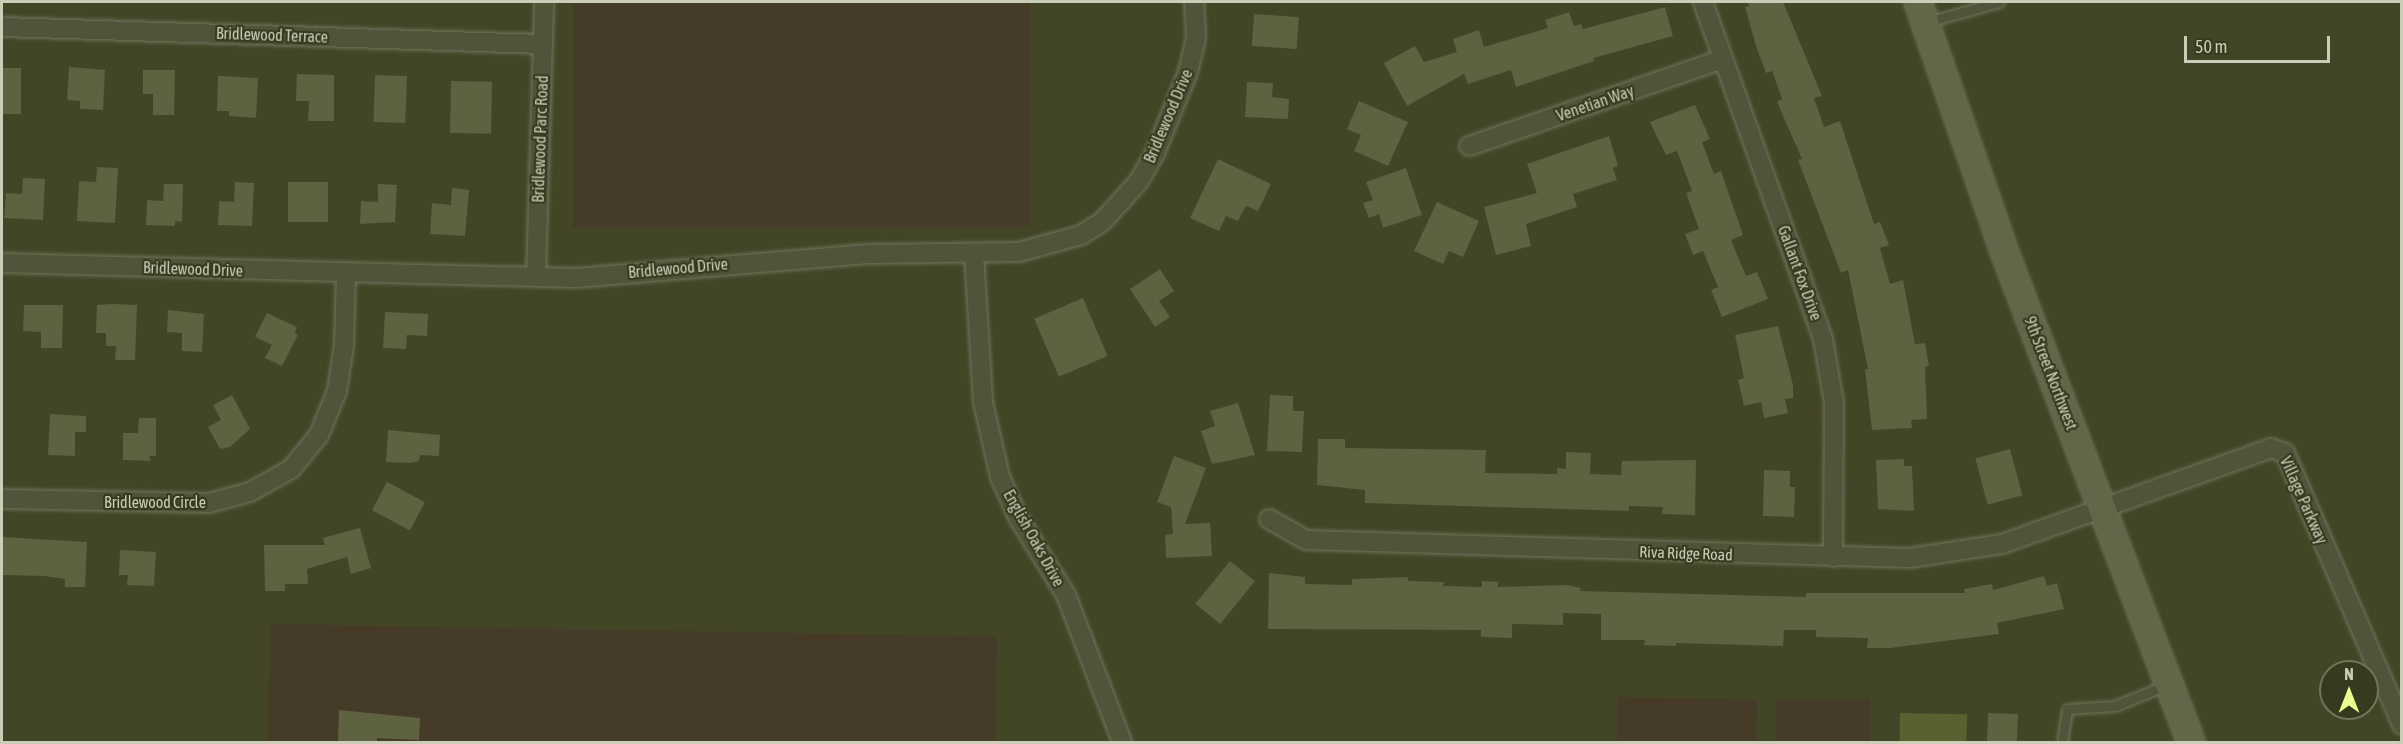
<!DOCTYPE html>
<html>
<head>
<meta charset="utf-8">
<style>
  body { margin:0 }
  #map { position:relative; width:2403px; height:744px; overflow:hidden; background:#424526; font-family:"Asap Condensed",sans-serif }
  div>[style] { position:absolute }
  .green>* { inset:0; background:#463b28; transform-origin:0 0 }
  .water>* { inset:0; background:#5a602f; transform-origin:0 0 }
  .building>* { inset:0; background:#5e6240; transform-origin:0 0 }
  .roads { filter:drop-shadow(0 0 2px #71745c) drop-shadow(0 0 2px #71745c) }
  .lane>* { height:9px; margin:-4.5px; padding:0 4.5px; transform-origin:4.5px; border-radius:4.5px; background:#51543b }
  .street>* { height:18px; margin:-9px; padding:0 9px; transform-origin:9px; border-radius:9px; background:#51543b }
  .secondary>* { height:26px; margin:-13px; padding:0 13px; transform-origin:13px; border-radius:13px; background:#626749 }
  span { translate:-50% -50%; white-space:nowrap; text-align:center; line-height:1.15; -webkit-text-stroke:4.5px #373a1f; paint-order:stroke }
  .street-label { font-size:16px; color:#cacdb8 }
  .frame { position:absolute; inset:0; border:3px solid #cacdb8; pointer-events:none }
  .north { position:absolute; left:2319px; top:660px; width:60px; height:60px; box-sizing:border-box; background:#373a1f; border:2px solid #72755c; border-radius:50%; rotate:0deg; font-size:16px; font-weight:700; line-height:24px; text-align:center; color:#cacdb8 }
  .north::after { content:''; display:block; margin:auto; width:21px; height:27px; background:#edfd8e; clip-path:polygon(50% 0,100% 100%,50% 72%,0 100%) }
  .scale { position:absolute; left:2184px; top:36px; width:146px; height:27px; box-sizing:border-box; border:3px solid #cacdb8; border-top:0; padding-left:8px; font-size:18px; line-height:21px; white-space:nowrap; color:#cacdb8; -webkit-text-stroke:4px #373a1f; paint-order:stroke }
</style>
</head>
<body>
<div id="map">
  <div class="green">
    <i style="left:573px;top:2px;width:457px;height:225px"></i>
    <i style="left:270px;top:624px;width:727px;height:120px;rotate:1deg"></i>
    <i style="left:1618px;top:697px;width:139px;height:45px;rotate:1deg"></i>
    <i style="left:1776px;top:699px;width:94px;height:43px"></i>
  </div>
  <div class="water">
    <i style="left:1900px;top:713px;width:67px;height:29px;rotate:1deg"></i>
  </div>
  <div class="building">
    <i style="clip-path:polygon(1747px 2px,1783px 2px,1822px 96px,1814px 98px,1824px 127px,1840px 121px,1874px 224px,1880px 222px,1889px 245px,1880px 248px,1890px 284px,1903px 280px,1915px 344px,1925px 343px,1929px 366px,1925px 367px,1927px 419px,1911px 420px,1912px 428px,1872px 430px,1865px 369px,1868px 369px,1848px 270px,1841px 273px,1798px 160px,1802px 159px,1777px 102px,1782px 99px,1772px 71px,1766px 73px,1756px 46px,1745px 7px,1749px 6px)"></i>
    <i style="clip-path:polygon(1665px 7px,1673px 36px,1593px 58px,1594px 61px,1516px 87px,1511px 70px,1468px 84px,1464px 74px,1407px 106px,1384px 63px,1415px 46px,1424px 62px,1457px 52px,1453px 39px,1479px 30px,1484px 47px,1548px 28px,1545px 20px,1569px 12px,1574px 26px,1581px 24px,1583px 29px)"></i>
    <i style="left:1254px;top:14px;width:45px;height:32px;rotate:4deg"></i>
    <i style="clip-path:polygon(69px 67px,105px 70px,103px 110px,80px 109px,80px 101px,67px 100px)"></i>
    <i style="left:2px;top:68px;width:19px;height:46px"></i>
    <i style="clip-path:polygon(143px 70px,175px 70px,174px 115px,153px 115px,153px 94px,143px 94px)"></i>
    <i style="clip-path:polygon(297px 74px,334px 75px,334px 121px,308px 121px,309px 101px,296px 101px)"></i>
    <i style="left:375px;top:75px;width:32px;height:47px;rotate:2deg"></i>
    <i style="clip-path:polygon(218px 76px,258px 78px,256px 118px,229px 116px,229px 111px,217px 111px)"></i>
    <i style="left:451px;top:81px;width:41px;height:52px;rotate:1deg"></i>
    <i style="clip-path:polygon(1247px 82px,1273px 83px,1272px 97px,1289px 99px,1288px 119px,1245px 117px)"></i>
    <i style="clip-path:polygon(1359px 101px,1408px 122px,1388px 166px,1354px 151px,1361px 135px,1347px 129px)"></i>
    <i style="clip-path:polygon(1695px 105px,1710px 139px,1702px 142px,1714px 174px,1721px 171px,1743px 235px,1731px 240px,1746px 276px,1757px 272px,1768px 299px,1722px 317px,1711px 290px,1718px 287px,1703px 251px,1693px 255px,1685px 234px,1699px 229px,1686px 193px,1692px 191px,1677px 151px,1666px 155px,1650px 122px)"></i>
    <i style="clip-path:polygon(1609px 136px,1618px 166px,1613px 168px,1617px 180px,1573px 194px,1577px 207px,1526px 224px,1531px 246px,1496px 255px,1484px 207px,1537px 193px,1527px 164px)"></i>
    <i style="clip-path:polygon(1218px 159px,1271px 184px,1258px 211px,1246px 206px,1238px 221px,1226px 216px,1219px 231px,1190px 218px)"></i>
    <i style="clip-path:polygon(97px 167px,118px 168px,115px 223px,77px 221px,79px 181px,96px 182px)"></i>
    <i style="clip-path:polygon(1406px 168px,1422px 215px,1383px 228px,1379px 214px,1369px 218px,1363px 203px,1373px 200px,1366px 182px)"></i>
    <i style="clip-path:polygon(23px 178px,45px 179px,43px 220px,4px 218px,6px 193px,22px 194px)"></i>
    <i style="clip-path:polygon(235px 182px,254px 183px,252px 226px,218px 225px,219px 201px,234px 202px)"></i>
    <i style="left:288px;top:182px;width:40px;height:40px"></i>
    <i style="clip-path:polygon(164px 184px,183px 184px,182px 222px,175px 221px,175px 226px,146px 225px,147px 200px,163px 201px)"></i>
    <i style="clip-path:polygon(378px 184px,397px 185px,395px 222px,360px 224px,361px 201px,378px 202px)"></i>
    <i style="clip-path:polygon(452px 188px,469px 190px,465px 236px,430px 234px,432px 203px,451px 205px)"></i>
    <i style="clip-path:polygon(1437px 202px,1479px 221px,1463px 257px,1449px 251px,1443px 264px,1414px 251px)"></i>
    <i style="clip-path:polygon(1160px 269px,1174px 291px,1159px 301px,1170px 317px,1155px 327px,1130px 289px)"></i>
    <i style="left:1083px;top:298px;width:63px;height:53px;rotate:67deg"></i>
    <i style="clip-path:polygon(112px 304px,137px 305px,135px 360px,115px 360px,116px 346px,106px 346px,106px 333px,96px 333px,97px 305px)"></i>
    <i style="clip-path:polygon(24px 305px,63px 305px,62px 348px,41px 348px,41px 332px,23px 331px)"></i>
    <i style="clip-path:polygon(168px 310px,204px 314px,202px 352px,182px 351px,182px 333px,167px 332px)"></i>
    <i style="clip-path:polygon(385px 312px,428px 314px,427px 336px,407px 335px,406px 349px,383px 348px)"></i>
    <i style="clip-path:polygon(267px 313px,297px 327px,295px 333px,298px 335px,282px 366px,265px 358px,272px 345px,255px 337px)"></i>
    <i style="clip-path:polygon(1778px 326px,1793px 385px,1793px 398px,1785px 399px,1788px 413px,1764px 418px,1761px 402px,1744px 406px,1738px 380px,1744px 378px,1735px 335px)"></i>
    <i style="clip-path:polygon(232px 395px,250px 429px,230px 447px,220px 449px,208px 427px,221px 420px,213px 405px)"></i>
    <i style="clip-path:polygon(1270px 395px,1293px 396px,1293px 411px,1304px 411px,1302px 452px,1267px 451px)"></i>
    <i style="clip-path:polygon(1238px 403px,1255px 455px,1212px 464px,1201px 431px,1215px 426px,1210px 411px)"></i>
    <i style="clip-path:polygon(50px 414px,86px 416px,86px 432px,75px 432px,75px 456px,48px 455px)"></i>
    <i style="clip-path:polygon(139px 418px,156px 418px,156px 456px,149px 456px,151px 461px,123px 460px,123px 433px,138px 433px)"></i>
    <i style="clip-path:polygon(388px 430px,440px 435px,439px 456px,420px 455px,419px 461px,410px 463px,386px 462px)"></i>
    <i style="clip-path:polygon(1318px 439px,1345px 439px,1345px 448px,1486px 450px,1485px 473px,1557px 474px,1557px 468px,1566px 469px,1566px 452px,1591px 453px,1590px 474px,1621px 475px,1622px 461px,1696px 460px,1695px 515px,1662px 514px,1663px 507px,1629px 506px,1629px 511px,1365px 503px,1365px 490px,1317px 485px)"></i>
    <i style="left:2010px;top:449px;width:48px;height:36px;rotate:75deg"></i>
    <i style="clip-path:polygon(1174px 456px,1206px 468px,1185px 524px,1210px 523px,1212px 556px,1166px 558px,1165px 535px,1173px 534px,1171px 507px,1157px 502px)"></i>
    <i style="clip-path:polygon(1904px 459px,1904px 466px,1912px 466px,1914px 511px,1878px 509px,1876px 460px)"></i>
    <i style="clip-path:polygon(1764px 470px,1790px 471px,1790px 487px,1795px 487px,1794px 517px,1763px 516px)"></i>
    <i style="left:387px;top:482px;width:43px;height:32px;rotate:28deg"></i>
    <i style="clip-path:polygon(360px 528px,371px 568px,351px 574px,347px 557px,307px 569px,308px 584px,285px 584px,285px 591px,265px 591px,264px 545px,325px 545px,323px 538px)"></i>
    <i style="clip-path:polygon(2px 537px,87px 542px,85px 587px,65px 587px,65px 579px,44px 576px,2px 575px)"></i>
    <i style="clip-path:polygon(120px 550px,156px 552px,154px 586px,127px 585px,128px 575px,119px 575px)"></i>
    <i style="left:1230px;top:561px;width:32px;height:55px;rotate:39deg"></i>
    <i style="clip-path:polygon(1269px 573px,1305px 577px,1305px 584px,1352px 585px,1352px 579px,1408px 577px,1408px 581px,1444px 582px,1443px 586px,1482px 587px,1482px 581px,1498px 582px,1498px 587px,1566px 585px,1581px 588px,1580px 591px,1806px 597px,1806px 593px,1965px 593px,1964px 589px,1992px 584px,1993px 590px,2044px 576px,2047px 586px,2057px 583px,2064px 609px,1997px 623px,1999px 634px,1890px 648px,1867px 648px,1868px 638px,1816px 637px,1816px 630px,1784px 630px,1783px 646px,1676px 643px,1676px 646px,1644px 645px,1645px 640px,1601px 640px,1601px 614px,1563px 613px,1563px 625px,1512px 624px,1512px 638px,1481px 637px,1481px 630px,1268px 629px)"></i>
    <i style="clip-path:polygon(339px 710px,420px 718px,419px 740px,377px 738px,377px 742px,338px 742px)"></i>
    <i style="left:1988px;top:713px;width:30px;height:29px;rotate:2deg"></i>
  </div>
  <div class="roads">
    <div class="lane">
      <i style="left:1927px;top:22px;width:75px;rotate:-15.5deg"></i>
      <i style="left:2062px;top:742px;width:33px;rotate:-81deg"></i>
      <i style="left:2067px;top:709px;width:48px;rotate:-3.6deg"></i>
      <i style="left:2115px;top:706px;width:55px;rotate:-22.4deg"></i>
    </div>
    <div class="street">
      <i style="left:1703px;top:2px;width:358px;rotate:70.4deg"></i>
      <i style="left:1823px;top:339px;width:65px;rotate:80.2deg"></i>
      <i style="left:1834px;top:403px;width:154px;rotate:90.4deg"></i>
      <i style="left:2px;top:27px;width:541px;rotate:1.8deg"></i>
      <i style="left:1469px;top:146px;width:265px;rotate:-18.9deg"></i>
      <i style="left:974px;top:254px;width:148px;rotate:86.5deg"></i>
      <i style="left:983px;top:402px;width:77px;rotate:77.2deg"></i>
      <i style="left:1000px;top:477px;width:46px;rotate:65.7deg"></i>
      <i style="left:1019px;top:519px;width:89px;rotate:58.3deg"></i>
      <i style="left:1066px;top:595px;width:157px;rotate:69.1deg"></i>
      <i style="left:2px;top:263px;width:574px;rotate:1.5deg"></i>
      <i style="left:576px;top:278px;width:296px;rotate:-4.7deg"></i>
      <i style="left:871px;top:254px;width:148px;rotate:-0.8deg"></i>
      <i style="left:1019px;top:252px;width:64px;rotate:-15.3deg"></i>
      <i style="left:1081px;top:235px;width:25px;rotate:-32deg"></i>
      <i style="left:1102px;top:222px;width:55px;rotate:-47.9deg"></i>
      <i style="left:1139px;top:181px;width:32px;rotate:-60deg"></i>
      <i style="left:1155px;top:153px;width:87px;rotate:-67.8deg"></i>
      <i style="left:1188px;top:72px;width:36px;rotate:-77deg"></i>
      <i style="left:1196px;top:37px;width:35px;rotate:-93deg"></i>
      <i style="left:536px;top:277px;width:275px;rotate:-88.3deg"></i>
      <i style="left:2px;top:499px;width:207px;rotate:1.1deg"></i>
      <i style="left:209px;top:503px;width:42px;rotate:-15deg"></i>
      <i style="left:250px;top:492px;width:47px;rotate:-29.3deg"></i>
      <i style="left:291px;top:469px;width:44px;rotate:-50.5deg"></i>
      <i style="left:319px;top:435px;width:48px;rotate:-67.8deg"></i>
      <i style="left:337px;top:391px;width:47px;rotate:-81.3deg"></i>
      <i style="left:344px;top:345px;width:72px;rotate:-88.4deg"></i>
      <i style="left:1269px;top:519px;width:43px;rotate:29.6deg"></i>
      <i style="left:1306px;top:540px;width:604px;rotate:1.71deg"></i>
      <i style="left:1910px;top:558px;width:93px;rotate:-8.7deg"></i>
      <i style="left:2002px;top:544px;width:286px;rotate:-19.6deg"></i>
      <i style="left:2271px;top:448px;width:15px;rotate:20deg"></i>
      <i style="left:2285px;top:453px;width:296px;rotate:66.7deg"></i>
    </div>
    <div class="secondary">
      <i style="left:1918px;top:2px;width:260px;rotate:70.9deg"></i>
      <i style="left:2003px;top:248px;width:529px;rotate:69.16deg"></i>
    </div>
  </div>
  <div class="street-label">
    <span style="left:272px;top:35px;rotate:2deg">Bridlewood Terrace</span>
    <span style="left:1595px;top:103px;rotate:-19deg">Venetian Way</span>
    <span style="left:1168px;top:116px;rotate:-67deg">Bridlewood Drive</span>
    <span style="left:540px;top:139px;rotate:-88deg">Bridlewood Parc Road</span>
    <span style="left:678px;top:268px;rotate:-5deg">Bridlewood Drive</span>
    <span style="left:193px;top:269px;rotate:2deg">Bridlewood Drive</span>
    <span style="left:1800px;top:273px;rotate:70deg">Gallant Fox Drive</span>
    <span style="left:2051px;top:373px;rotate:69deg">9th Street Northwest</span>
    <span style="left:2304px;top:500px;rotate:66deg">Village Parkway</span>
    <span style="left:155px;top:502px">Bridlewood Circle</span>
    <span style="left:1034px;top:538px;rotate:61deg">English Oaks Drive</span>
    <span style="left:1686px;top:553px;rotate:2deg">Riva Ridge Road</span>
  </div>
  <div class="frame"></div>
  <div class="north">N</div>
  <div class="scale">50 m</div>
</div>
</body>
</html>
